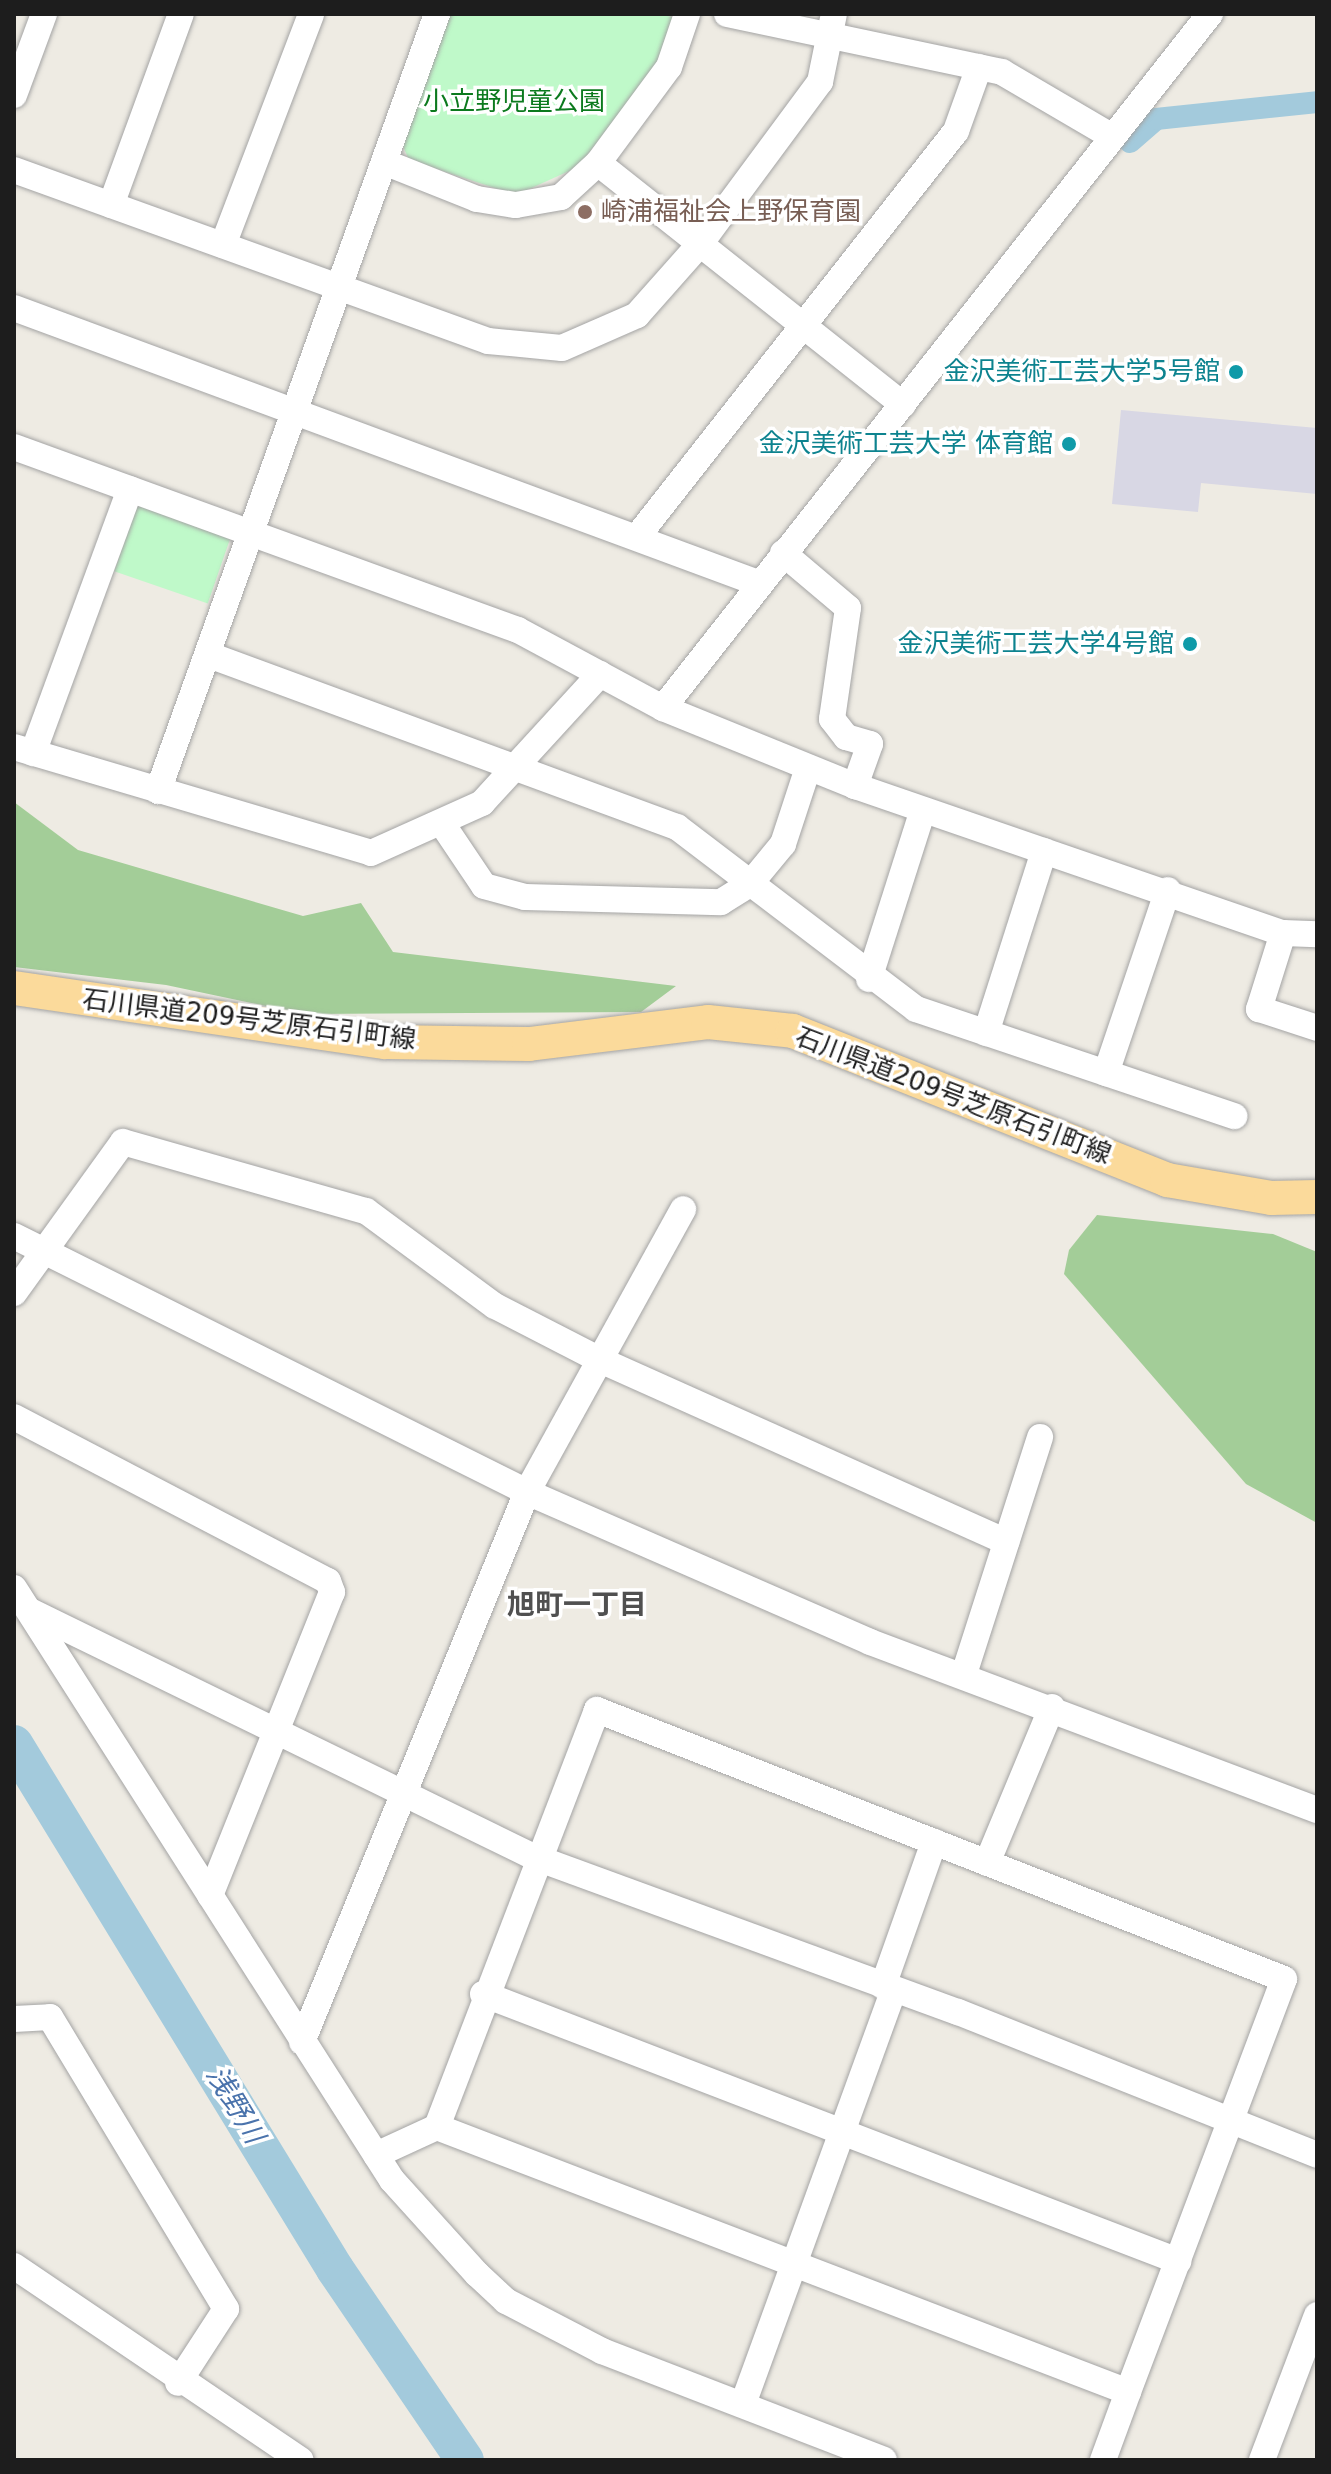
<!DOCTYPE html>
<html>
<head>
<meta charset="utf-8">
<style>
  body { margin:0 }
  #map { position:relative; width:1331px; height:2474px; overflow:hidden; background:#eeebe3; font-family:"DejaVu Sans","Noto Sans JP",sans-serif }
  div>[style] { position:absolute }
  .forest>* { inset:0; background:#a3cd98 }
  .park>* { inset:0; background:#bff9c9; transform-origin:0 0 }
  .plaza>* { inset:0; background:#d8d7e4 }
  .canal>* { height:22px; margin:-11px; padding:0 11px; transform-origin:11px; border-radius:11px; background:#a3cadc }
  .river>* { height:38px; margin:-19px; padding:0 19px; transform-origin:19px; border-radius:19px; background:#a3cadc }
  .roads { filter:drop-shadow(0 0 2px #a4a4a4) drop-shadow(0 0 2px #a4a4a4) }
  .minor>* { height:26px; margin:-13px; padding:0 13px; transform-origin:13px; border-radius:13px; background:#fff }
  .major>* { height:34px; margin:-17px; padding:0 17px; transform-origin:17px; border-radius:17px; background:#fbda9b }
  .dots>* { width:22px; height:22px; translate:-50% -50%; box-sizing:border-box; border:4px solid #fff; border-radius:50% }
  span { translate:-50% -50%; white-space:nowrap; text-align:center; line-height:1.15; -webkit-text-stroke:7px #fff; paint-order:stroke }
  .park-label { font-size:26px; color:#0c7a1e }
  .education-label { font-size:26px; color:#785e54 }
  .left { translate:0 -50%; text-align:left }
  .culture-label { font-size:26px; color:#0d838f }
  .right { translate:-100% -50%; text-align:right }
  .street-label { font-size:26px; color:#1d1d1d }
  .neighbourhood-label { font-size:28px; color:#505050; font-weight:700 }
  .water-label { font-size:28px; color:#4a73ac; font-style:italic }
  .frame { position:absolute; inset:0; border:16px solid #1d1d1d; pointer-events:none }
</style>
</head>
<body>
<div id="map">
  <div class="forest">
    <i style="clip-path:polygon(14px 802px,78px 850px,303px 916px,361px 903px,393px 952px,676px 986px,641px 1012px,304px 1014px,166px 985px,14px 967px)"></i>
    <i style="clip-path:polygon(1097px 1215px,1273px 1234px,1317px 1252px,1317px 1523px,1246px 1484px,1064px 1274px,1069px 1250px)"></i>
  </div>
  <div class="park">
    <i style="clip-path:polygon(451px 14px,657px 14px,673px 17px,656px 66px,578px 167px,516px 195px,409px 160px,402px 144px)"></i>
    <i style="left:137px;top:505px;width:99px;height:70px;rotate:19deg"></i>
  </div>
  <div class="plaza">
    <i style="clip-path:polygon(1121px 410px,1317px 428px,1317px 494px,1201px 483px,1198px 512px,1112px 504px)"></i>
  </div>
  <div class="canal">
    <i style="left:1130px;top:142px;width:35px;rotate:-41deg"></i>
    <i style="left:1156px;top:119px;width:162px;rotate:-6deg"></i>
  </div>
  <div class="river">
    <i style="left:14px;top:1744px;width:615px;rotate:58.56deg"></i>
    <i style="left:335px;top:2269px;width:231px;rotate:55.8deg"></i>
  </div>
  <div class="roads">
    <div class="minor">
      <i style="left:727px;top:14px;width:281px;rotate:11.9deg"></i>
      <i style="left:1002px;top:72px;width:126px;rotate:30.4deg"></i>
      <i style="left:14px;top:95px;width:86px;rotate:-69.7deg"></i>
      <i style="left:384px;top:162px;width:100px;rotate:21.7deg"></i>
      <i style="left:477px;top:199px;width:39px;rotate:9deg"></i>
      <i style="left:516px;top:205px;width:46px;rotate:-10.1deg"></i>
      <i style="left:561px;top:197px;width:50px;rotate:-42.6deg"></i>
      <i style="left:598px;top:163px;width:389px;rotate:38.4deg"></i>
      <i style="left:598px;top:163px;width:119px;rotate:-53.5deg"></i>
      <i style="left:669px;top:67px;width:56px;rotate:-71.2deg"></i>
      <i style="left:14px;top:170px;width:504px;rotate:19.84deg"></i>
      <i style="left:488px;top:341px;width:74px;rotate:5.4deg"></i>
      <i style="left:562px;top:348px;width:82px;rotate:-23.7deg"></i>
      <i style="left:637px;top:315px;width:95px;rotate:-48.4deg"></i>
      <i style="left:700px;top:244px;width:202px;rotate:-53.5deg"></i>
      <i style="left:820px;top:82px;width:69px;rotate:-78.4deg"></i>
      <i style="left:111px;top:205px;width:203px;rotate:-69.9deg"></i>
      <i style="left:223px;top:245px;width:247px;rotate:-69.1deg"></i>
      <i style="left:14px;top:308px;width:793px;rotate:20.29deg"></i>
      <i style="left:14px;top:447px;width:536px;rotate:19.96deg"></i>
      <i style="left:518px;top:630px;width:165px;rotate:28.3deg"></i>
      <i style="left:663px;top:708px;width:207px;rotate:22.1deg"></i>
      <i style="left:855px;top:786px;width:453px;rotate:19deg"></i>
      <i style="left:1283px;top:933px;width:34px;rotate:2deg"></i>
      <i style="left:637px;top:537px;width:516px;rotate:-51.84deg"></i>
      <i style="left:956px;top:131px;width:68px;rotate:-70.2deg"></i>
      <i style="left:783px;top:553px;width:85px;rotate:40.2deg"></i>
      <i style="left:848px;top:608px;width:112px;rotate:98.2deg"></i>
      <i style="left:832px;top:719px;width:23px;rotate:52deg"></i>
      <i style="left:846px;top:737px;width:25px;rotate:16deg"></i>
      <i style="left:870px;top:744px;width:45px;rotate:109.7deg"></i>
      <i style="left:209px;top:655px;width:499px;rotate:20.2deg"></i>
      <i style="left:677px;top:827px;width:300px;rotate:37.3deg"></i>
      <i style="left:916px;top:1009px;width:336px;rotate:18.6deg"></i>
      <i style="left:663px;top:708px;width:884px;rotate:-51.76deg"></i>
      <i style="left:14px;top:747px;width:372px;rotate:16.5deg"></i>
      <i style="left:371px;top:853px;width:122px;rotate:-24.2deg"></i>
      <i style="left:482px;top:803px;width:175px;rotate:-47.5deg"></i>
      <i style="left:33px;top:753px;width:281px;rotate:-69.8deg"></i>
      <i style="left:158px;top:791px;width:826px;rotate:-70.25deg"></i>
      <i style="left:443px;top:825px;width:73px;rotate:56.1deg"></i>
      <i style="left:484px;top:886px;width:42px;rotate:15deg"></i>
      <i style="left:525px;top:897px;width:196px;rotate:1.5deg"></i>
      <i style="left:721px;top:902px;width:34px;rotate:-32deg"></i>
      <i style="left:750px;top:884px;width:52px;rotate:-50.5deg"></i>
      <i style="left:783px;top:844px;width:80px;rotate:-71.8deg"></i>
      <i style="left:1283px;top:933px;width:80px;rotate:107.5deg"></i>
      <i style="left:1259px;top:1009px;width:61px;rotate:18.1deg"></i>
      <i style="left:869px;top:979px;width:177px;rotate:-72.3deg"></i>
      <i style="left:986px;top:1033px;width:191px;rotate:-72.3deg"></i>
      <i style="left:1106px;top:1073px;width:193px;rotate:-71.3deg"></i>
      <i style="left:14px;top:1236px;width:573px;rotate:26.52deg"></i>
      <i style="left:527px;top:1492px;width:374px;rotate:23.6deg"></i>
      <i style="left:870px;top:1642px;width:478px;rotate:20.6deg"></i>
      <i style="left:14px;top:1293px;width:186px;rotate:-54.2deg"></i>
      <i style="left:123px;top:1142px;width:253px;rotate:15.9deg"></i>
      <i style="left:366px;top:1211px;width:160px;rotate:36.4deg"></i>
      <i style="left:495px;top:1306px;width:118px;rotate:27.2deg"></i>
      <i style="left:600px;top:1360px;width:445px;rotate:24.1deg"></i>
      <i style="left:14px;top:1417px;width:354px;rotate:27.6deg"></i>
      <i style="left:328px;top:1581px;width:12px;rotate:70deg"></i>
      <i style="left:332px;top:1592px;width:327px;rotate:111.9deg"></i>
      <i style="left:14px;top:1588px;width:702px;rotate:57.44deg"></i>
      <i style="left:392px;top:2180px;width:127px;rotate:47.9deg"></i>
      <i style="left:477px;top:2274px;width:40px;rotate:43deg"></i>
      <i style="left:506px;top:2301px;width:108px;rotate:27.5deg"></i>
      <i style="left:602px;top:2351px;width:302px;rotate:21.1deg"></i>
      <i style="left:30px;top:1611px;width:561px;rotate:26.02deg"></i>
      <i style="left:534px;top:1857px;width:451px;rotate:20.1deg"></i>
      <i style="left:958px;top:2012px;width:386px;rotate:21.7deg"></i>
      <i style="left:964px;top:1674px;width:249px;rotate:-72.2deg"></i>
      <i style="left:987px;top:1863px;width:169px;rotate:-67.4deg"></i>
      <i style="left:883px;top:1986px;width:153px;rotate:-70.5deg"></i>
      <i style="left:483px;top:1994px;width:745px;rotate:21.02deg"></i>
      <i style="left:14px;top:2019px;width:36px;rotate:-3deg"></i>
      <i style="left:50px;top:2017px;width:341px;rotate:58.9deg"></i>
      <i style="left:226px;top:2309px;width:88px;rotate:123deg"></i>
      <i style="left:302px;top:2042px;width:594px;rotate:-67.75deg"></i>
      <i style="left:527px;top:1492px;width:323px;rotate:-61.1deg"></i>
      <i style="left:376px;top:2155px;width:67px;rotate:-24.7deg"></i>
      <i style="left:437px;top:2127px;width:740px;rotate:20.98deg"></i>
      <i style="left:1128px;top:2392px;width:441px;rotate:-69.3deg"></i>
      <i style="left:1284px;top:1979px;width:738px;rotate:-158.62deg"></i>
      <i style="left:597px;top:1710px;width:447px;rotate:111deg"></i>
      <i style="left:14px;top:2266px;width:346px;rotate:34.1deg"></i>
      <i style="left:743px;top:2404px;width:441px;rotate:-70deg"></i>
      <i style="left:1103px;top:2460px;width:72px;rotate:-69.8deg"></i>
      <i style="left:1262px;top:2460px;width:155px;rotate:-69.2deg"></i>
    </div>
    <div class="major">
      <i style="left:14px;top:988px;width:375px;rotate:8.3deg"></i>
      <i style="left:385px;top:1042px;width:144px;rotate:0.8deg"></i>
      <i style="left:529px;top:1044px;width:180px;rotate:-7deg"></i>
      <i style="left:708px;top:1022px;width:85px;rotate:6deg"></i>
      <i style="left:793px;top:1031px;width:403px;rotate:21.7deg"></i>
      <i style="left:1167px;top:1180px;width:106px;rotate:9.8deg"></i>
      <i style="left:1271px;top:1198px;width:46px;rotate:-1.2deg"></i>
    </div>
  </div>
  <div class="dots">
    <i style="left:585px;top:212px;background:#8d6e63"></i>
    <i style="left:1236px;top:372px;background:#0f9aa8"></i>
    <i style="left:1069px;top:444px;background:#0f9aa8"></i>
    <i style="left:1190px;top:644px;background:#0f9aa8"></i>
  </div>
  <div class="park-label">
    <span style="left:514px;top:102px">小立野児童公園</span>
  </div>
  <div class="education-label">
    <span class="left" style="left:601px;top:212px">崎浦福祉会上野保育園</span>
  </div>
  <div class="culture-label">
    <span class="right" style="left:1220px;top:372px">金沢美術工芸大学5号館</span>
    <span class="right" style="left:1053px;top:444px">金沢美術工芸大学 体育館</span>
    <span class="right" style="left:1174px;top:644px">金沢美術工芸大学4号館</span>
  </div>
  <div class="street-label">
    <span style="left:249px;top:1020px;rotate:7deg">石川県道209号芝原石引町線</span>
    <span style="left:953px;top:1096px;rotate:21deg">石川県道209号芝原石引町線</span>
  </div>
  <div class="neighbourhood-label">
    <span style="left:577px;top:1605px">旭町一丁目</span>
  </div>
  <div class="water-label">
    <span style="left:235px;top:2105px;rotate:59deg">浅野川</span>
  </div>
  <div class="frame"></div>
</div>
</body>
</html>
